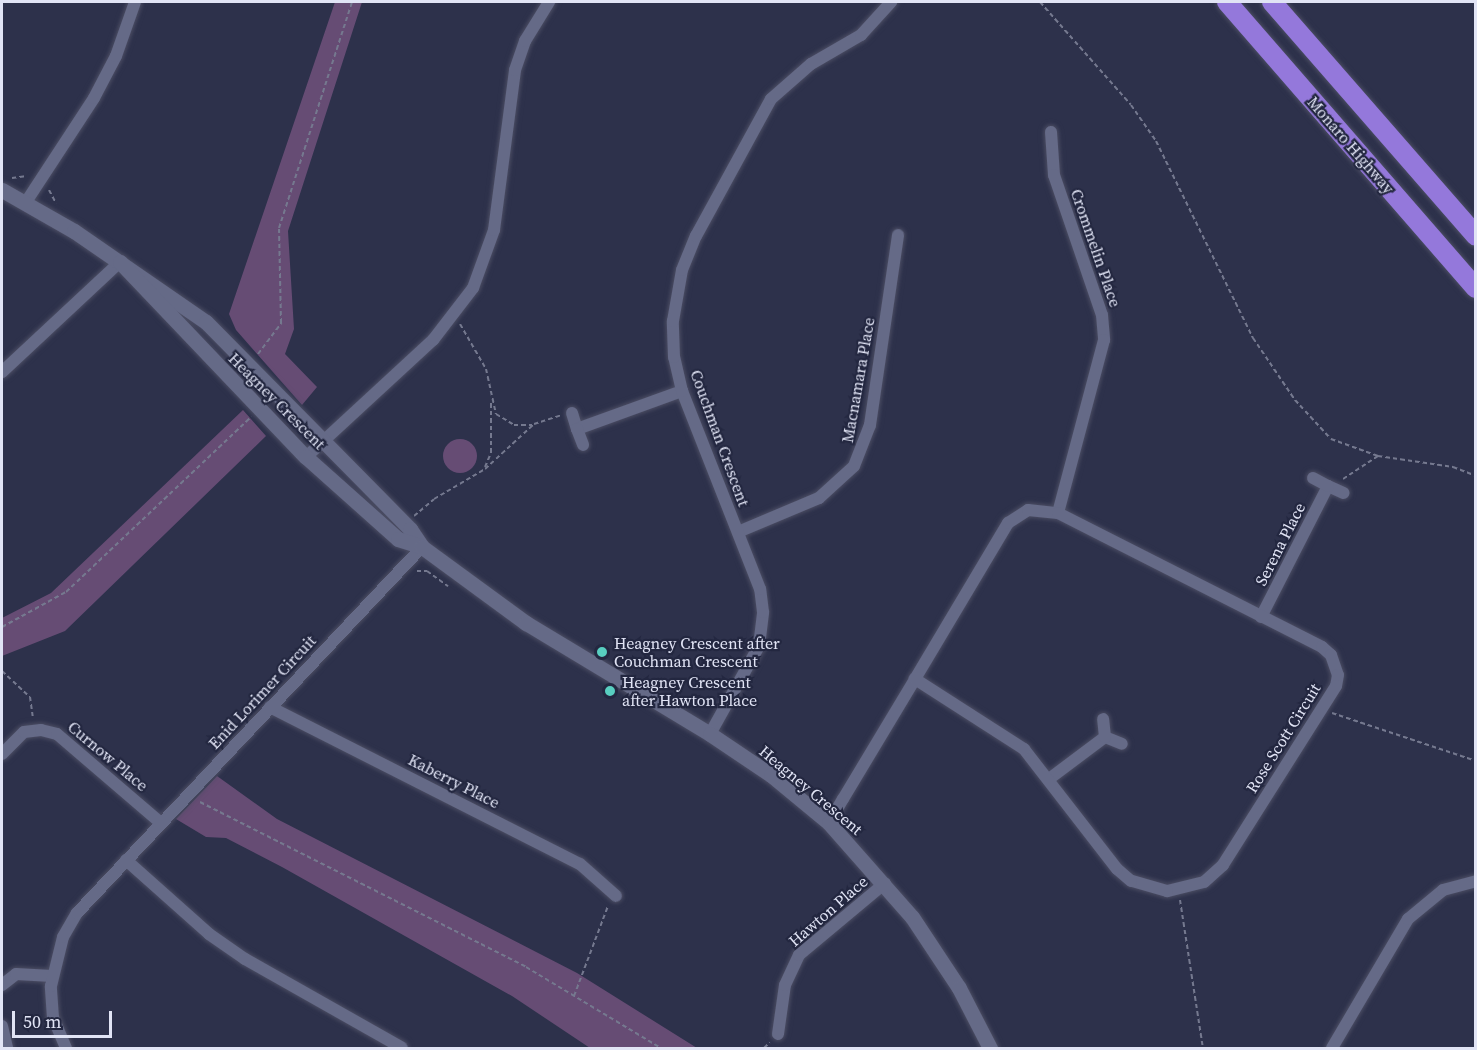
<!DOCTYPE html>
<html>
<head>
<meta charset="utf-8">
<style>
  body { margin:0 }
  #map { position:relative; width:1477px; height:1050px; overflow:hidden; background:#2d314b; font-family:"Source Serif 4",serif }
  div>[style] { position:absolute }
  .green>* { inset:0; background:#664c74 }
  .round { border-radius:50% }
  .path>* { height:2px; margin-top:-1px; transform-origin:0; background:repeating-linear-gradient(90deg,#75798f 0 4.5px,transparent 0 7.5px) }
  .roads { filter:drop-shadow(0 0 2px #4b4d63) drop-shadow(0 0 2px #4b4d63) }
  .minor>* { height:12px; margin:-6px; padding:0 6px; transform-origin:6px; border-radius:6px; background:#656a87 }
  .tertiary>* { height:15px; margin:-7.5px; padding:0 7.5px; transform-origin:7.5px; border-radius:7.5px; background:#656a87 }
  .trunk>* { height:20px; margin:-10px; padding:0 10px; transform-origin:10px; border-radius:10px; background:#9478db }
  .dots>* { width:16px; height:16px; translate:-50% -50%; box-sizing:border-box; border:3px solid #232740; border-radius:50% }
  span { translate:-50% -50%; white-space:nowrap; text-align:center; line-height:1.15; -webkit-text-stroke:4.5px #232740; paint-order:stroke }
  .street-label { font-size:16px; color:#e1e4f5 }
  .poi-label { font-size:16px; color:#e1e4f5 }
  .left { translate:0 -50%; text-align:left }
  .frame { position:absolute; inset:0; border:3px solid #e1e4f5; pointer-events:none }
  .scale { position:absolute; left:12px; top:1011px; width:100px; height:27px; box-sizing:border-box; border:3px solid #e1e4f5; border-top:0; padding-left:8px; font-size:18px; line-height:21px; white-space:nowrap; color:#e1e4f5; -webkit-text-stroke:4px #232740; paint-order:stroke }
</style>
</head>
<body>
<div id="map">
  <div class="green">
    <i style="clip-path:polygon(335px 2px,362px 2px,288px 231px,294px 329px,285px 354px,317px 387px,302px 405px,236px 330px,229px 314px)"></i>
    <i style="clip-path:polygon(243px 410px,266px 436px,65px 631px,2px 656px,2px 618px,51px 593px)"></i>
    <i class="round" style="left:443px;top:439px;width:34px;height:34px"></i>
    <i style="clip-path:polygon(217px 776px,277px 819px,577px 973px,697px 1048px,590px 1048px,512px 996px,282px 867px,226px 838px,206px 837px,176px 819px)"></i>
  </div>
  <div class="path">
    <i style="left:1040px;top:2px;width:137px;rotate:48.5deg"></i>
    <i style="left:1131px;top:105px;width:44px;rotate:55.2deg"></i>
    <i style="left:1156px;top:141px;width:220px;rotate:63.8deg"></i>
    <i style="left:1253px;top:338px;width:75px;rotate:55.9deg"></i>
    <i style="left:1295px;top:400px;width:53px;rotate:47.3deg"></i>
    <i style="left:1331px;top:439px;width:50px;rotate:19.9deg"></i>
    <i style="left:1378px;top:456px;width:76px;rotate:8.3deg"></i>
    <i style="left:1453px;top:467px;width:25px;rotate:21deg"></i>
    <i style="left:12px;top:178px;width:15px;rotate:-8deg"></i>
    <i style="left:49px;top:190px;width:15px;rotate:62deg"></i>
    <i style="left:460px;top:324px;width:52px;rotate:60deg"></i>
    <i style="left:486px;top:369px;width:46px;rotate:77.5deg"></i>
    <i style="left:496px;top:414px;width:21px;rotate:31deg"></i>
    <i style="left:514px;top:425px;width:18px"></i>
    <i style="left:258px;top:354px;width:39px;rotate:-53deg"></i>
    <i style="left:281px;top:323px;width:95px;rotate:-91.2deg"></i>
    <i style="left:279px;top:228px;width:237px;rotate:-72.1deg"></i>
    <i style="left:485px;top:467px;width:15px;rotate:-67deg"></i>
    <i style="left:491px;top:453px;width:51px;rotate:-90deg"></i>
    <i style="left:1343px;top:479px;width:42px;rotate:-33.3deg"></i>
    <i style="left:414px;top:516px;width:26px;rotate:-40deg"></i>
    <i style="left:434px;top:499px;width:59px;rotate:-30.5deg"></i>
    <i style="left:485px;top:469px;width:67px;rotate:-42.6deg"></i>
    <i style="left:534px;top:424px;width:28px;rotate:-18deg"></i>
    <i style="left:417px;top:571px;width:10px"></i>
    <i style="left:427px;top:571px;width:26px;rotate:36deg"></i>
    <i style="left:2px;top:627px;width:73px;rotate:-28.7deg"></i>
    <i style="left:66px;top:592px;width:255px;rotate:-43.4deg"></i>
    <i style="left:2px;top:671px;width:38px;rotate:43deg"></i>
    <i style="left:30px;top:697px;width:22px;rotate:82deg"></i>
    <i style="left:1332px;top:713px;width:152px;rotate:18.4deg"></i>
    <i style="left:200px;top:802px;width:365px;rotate:26.8deg"></i>
    <i style="left:526px;top:967px;width:157px;rotate:31deg"></i>
    <i style="left:1180px;top:900px;width:150px;rotate:81.2deg"></i>
    <i style="left:574px;top:996px;width:96px;rotate:-69.3deg"></i>
    <i style="left:764px;top:1048px;width:8px;rotate:-45deg"></i>
  </div>
  <div class="roads">
    <div class="minor">
      <i style="left:1051px;top:132px;width:43px;rotate:86deg"></i>
      <i style="left:1054px;top:175px;width:148px;rotate:71.1deg"></i>
      <i style="left:1102px;top:315px;width:25px;rotate:85deg"></i>
      <i style="left:1104px;top:340px;width:179px;rotate:104.9deg"></i>
      <i style="left:26px;top:202px;width:124px;rotate:-56.8deg"></i>
      <i style="left:94px;top:98px;width:47px;rotate:-62.4deg"></i>
      <i style="left:116px;top:56px;width:57px;rotate:-70.6deg"></i>
      <i style="left:2px;top:372px;width:161px;rotate:-43deg"></i>
      <i style="left:572px;top:413px;width:17px;rotate:73deg"></i>
      <i style="left:577px;top:429px;width:112px;rotate:-19.9deg"></i>
      <i style="left:577px;top:429px;width:17px;rotate:69deg"></i>
      <i style="left:306px;top:457px;width:173px;rotate:-42.7deg"></i>
      <i style="left:433px;top:340px;width:66px;rotate:-52.4deg"></i>
      <i style="left:473px;top:288px;width:62px;rotate:-70.1deg"></i>
      <i style="left:494px;top:230px;width:161px;rotate:-82.5deg"></i>
      <i style="left:515px;top:70px;width:31px;rotate:-71deg"></i>
      <i style="left:525px;top:41px;width:46px;rotate:-58.4deg"></i>
      <i style="left:1328px;top:486px;width:17px;rotate:24deg"></i>
      <i style="left:738px;top:532px;width:88px;rotate:-22.8deg"></i>
      <i style="left:819px;top:498px;width:47px;rotate:-42.4deg"></i>
      <i style="left:854px;top:466px;width:44px;rotate:-68.7deg"></i>
      <i style="left:870px;top:425px;width:192px;rotate:-81.6deg"></i>
      <i style="left:1261px;top:617px;width:147px;rotate:-62.9deg"></i>
      <i style="left:1328px;top:486px;width:17px;rotate:-152deg"></i>
      <i style="left:270px;top:707px;width:347px;rotate:26.9deg"></i>
      <i style="left:580px;top:864px;width:48px;rotate:41.6deg"></i>
      <i style="left:710px;top:734px;width:101px;rotate:-60.9deg"></i>
      <i style="left:759px;top:646px;width:34px;rotate:-83deg"></i>
      <i style="left:763px;top:612px;width:23px;rotate:-97deg"></i>
      <i style="left:760px;top:589px;width:213px;rotate:-111.5deg"></i>
      <i style="left:682px;top:391px;width:35px;rotate:-103deg"></i>
      <i style="left:674px;top:357px;width:36px;rotate:-92deg"></i>
      <i style="left:673px;top:321px;width:52px;rotate:-80deg"></i>
      <i style="left:682px;top:270px;width:37px;rotate:-68deg"></i>
      <i style="left:696px;top:236px;width:156px;rotate:-61.3deg"></i>
      <i style="left:771px;top:99px;width:53px;rotate:-41.2deg"></i>
      <i style="left:811px;top:64px;width:58px;rotate:-30.1deg"></i>
      <i style="left:861px;top:35px;width:45px;rotate:-47.7deg"></i>
      <i style="left:1105px;top:737px;width:18px;rotate:22deg"></i>
      <i style="left:2px;top:754px;width:31px;rotate:-45deg"></i>
      <i style="left:24px;top:732px;width:17px;rotate:-7deg"></i>
      <i style="left:41px;top:730px;width:16px;rotate:14deg"></i>
      <i style="left:57px;top:734px;width:137px;rotate:40.6deg"></i>
      <i style="left:1049px;top:779px;width:70px;rotate:-36.9deg"></i>
      <i style="left:1105px;top:737px;width:18px;rotate:-96deg"></i>
      <i style="left:829px;top:823px;width:28px;rotate:-60deg"></i>
      <i style="left:843px;top:799px;width:140px;rotate:-59deg"></i>
      <i style="left:915px;top:679px;width:182px;rotate:-59.2deg"></i>
      <i style="left:1008px;top:523px;width:24px;rotate:-33deg"></i>
      <i style="left:1028px;top:510px;width:30px;rotate:6deg"></i>
      <i style="left:1058px;top:513px;width:296px;rotate:26.9deg"></i>
      <i style="left:1322px;top:647px;width:12px;rotate:42deg"></i>
      <i style="left:1331px;top:655px;width:21px;rotate:71deg"></i>
      <i style="left:1338px;top:675px;width:11px;rotate:100deg"></i>
      <i style="left:1336px;top:686px;width:212px;rotate:122.3deg"></i>
      <i style="left:1223px;top:865px;width:25px;rotate:138deg"></i>
      <i style="left:1204px;top:882px;width:38px;rotate:166deg"></i>
      <i style="left:1167px;top:891px;width:37px;rotate:-164deg"></i>
      <i style="left:1131px;top:881px;width:18px;rotate:-139deg"></i>
      <i style="left:1117px;top:869px;width:152px;rotate:-127.8deg"></i>
      <i style="left:1024px;top:749px;width:130px;rotate:-147.3deg"></i>
      <i style="left:126px;top:860px;width:111px;rotate:41.7deg"></i>
      <i style="left:209px;top:934px;width:44px;rotate:34.8deg"></i>
      <i style="left:245px;top:959px;width:180px;rotate:29.5deg"></i>
      <i style="left:2px;top:985px;width:18px;rotate:-38deg"></i>
      <i style="left:16px;top:974px;width:36px;rotate:3deg"></i>
      <i style="left:2px;top:1026px;width:23px;rotate:77deg"></i>
      <i style="left:778px;top:1034px;width:49px;rotate:-81.9deg"></i>
      <i style="left:785px;top:985px;width:33px;rotate:-65deg"></i>
      <i style="left:799px;top:955px;width:112px;rotate:-39.9deg"></i>
      <i style="left:66px;top:1048px;width:33px;rotate:-113deg"></i>
      <i style="left:53px;top:1018px;width:32px;rotate:-94deg"></i>
      <i style="left:51px;top:986px;width:50px;rotate:-76.2deg"></i>
      <i style="left:63px;top:937px;width:28px;rotate:-60deg"></i>
      <i style="left:77px;top:913px;width:503px;rotate:-46.69deg"></i>
      <i style="left:1332px;top:1048px;width:150px;rotate:-59.5deg"></i>
      <i style="left:1408px;top:919px;width:45px;rotate:-39.6deg"></i>
      <i style="left:1443px;top:890px;width:34px;rotate:-15deg"></i>
    </div>
    <div class="tertiary">
      <i style="left:2px;top:190px;width:83px;rotate:29.7deg"></i>
      <i style="left:74px;top:231px;width:160px;rotate:34.6deg"></i>
      <i style="left:206px;top:322px;width:291px;rotate:45.4deg"></i>
      <i style="left:410px;top:529px;width:22px;rotate:56deg"></i>
      <i style="left:120px;top:262px;width:269px;rotate:46.4deg"></i>
      <i style="left:306px;top:457px;width:123px;rotate:41.7deg"></i>
      <i style="left:398px;top:539px;width:25px;rotate:18deg"></i>
      <i style="left:422px;top:547px;width:129px;rotate:36.2deg"></i>
      <i style="left:526px;top:623px;width:215px;rotate:31.1deg"></i>
      <i style="left:710px;top:734px;width:73px;rotate:33.9deg"></i>
      <i style="left:771px;top:775px;width:75px;rotate:39.6deg"></i>
      <i style="left:829px;top:823px;width:125px;rotate:48.6deg"></i>
      <i style="left:912px;top:917px;width:85px;rotate:56.5deg"></i>
      <i style="left:959px;top:988px;width:68px;rotate:62.7deg"></i>
    </div>
    <div class="trunk">
      <i style="left:1227px;top:2px;width:379px;rotate:49deg"></i>
      <i style="left:1272px;top:2px;width:310px;rotate:48.9deg"></i>
    </div>
  </div>
  <div class="dots">
    <i style="left:602px;top:652px;background:#58cec0"></i>
    <i style="left:610px;top:691px;background:#58cec0"></i>
  </div>
  <div class="street-label">
    <span style="left:1351px;top:145px;rotate:49deg">Monaro Highway</span>
    <span style="left:1096px;top:248px;rotate:71deg">Crommelin Place</span>
    <span style="left:858px;top:380px;rotate:-80deg">Macnamara Place</span>
    <span style="left:277px;top:401px;rotate:45deg">Heagney Crescent</span>
    <span style="left:720px;top:438px;rotate:70deg">Couchman Crescent</span>
    <span style="left:1280px;top:544px;rotate:-63deg">Serena Place</span>
    <span style="left:262px;top:692px;rotate:-47deg">Enid Lorimer Circuit</span>
    <span style="left:1283px;top:738px;rotate:-58deg">Rose Scott Circuit</span>
    <span style="left:108px;top:756px;rotate:40deg">Curnow Place</span>
    <span style="left:454px;top:781px;rotate:27deg">Kaberry Place</span>
    <span style="left:811px;top:790px;rotate:40deg">Heagney Crescent</span>
    <span style="left:828px;top:911px;rotate:-41deg">Hawton Place</span>
  </div>
  <div class="poi-label">
    <span class="left" style="left:614px;top:652px">Heagney Crescent after<br>Couchman Crescent</span>
    <span class="left" style="left:622px;top:691px">Heagney Crescent<br>after Hawton Place</span>
  </div>
  <div class="frame"></div>
  <div class="scale">50 m</div>
</div>
</body>
</html>
